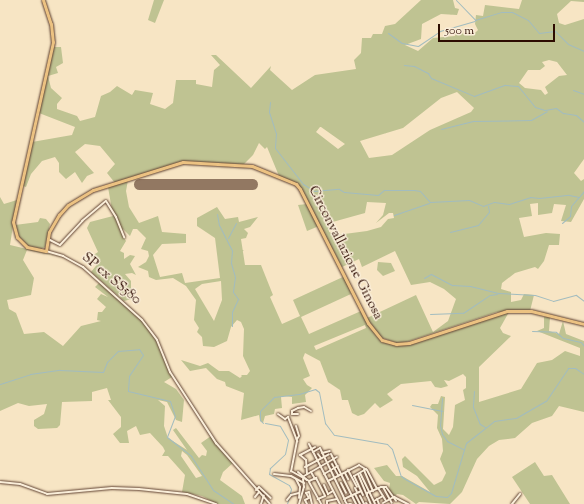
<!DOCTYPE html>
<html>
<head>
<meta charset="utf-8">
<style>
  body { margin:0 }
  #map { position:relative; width:584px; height:504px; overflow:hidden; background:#f7e5c4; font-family:"Sorts Mill Goudy",serif }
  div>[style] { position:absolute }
  .green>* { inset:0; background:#bfc392 }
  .stream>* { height:1px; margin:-0.5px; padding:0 0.5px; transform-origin:0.5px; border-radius:0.5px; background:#a2bcbf }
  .runway>* { height:11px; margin:-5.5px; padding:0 5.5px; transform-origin:5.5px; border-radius:5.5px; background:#927862 }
  .roads { filter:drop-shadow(0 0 1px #604232) drop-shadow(0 0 1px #604232) }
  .minor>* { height:2px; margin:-1px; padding:0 1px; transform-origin:1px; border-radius:1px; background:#faeed9 }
  .major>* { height:3px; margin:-1.5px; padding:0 1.5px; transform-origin:1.5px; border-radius:1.5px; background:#ecc282 }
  span { translate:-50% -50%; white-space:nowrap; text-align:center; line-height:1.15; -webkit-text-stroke:3px #faeed9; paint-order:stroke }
  .street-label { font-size:14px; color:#2d0c01 }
  .scale { position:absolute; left:438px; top:24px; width:117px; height:18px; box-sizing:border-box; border:2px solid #2d0c01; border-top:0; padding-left:5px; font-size:12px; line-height:14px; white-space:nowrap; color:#2d0c01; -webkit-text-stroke:3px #faeed9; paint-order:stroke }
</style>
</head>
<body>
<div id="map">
  <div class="green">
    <i style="clip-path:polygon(154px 0,164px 0,155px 23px,148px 20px)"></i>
    <i style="clip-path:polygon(evenodd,421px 0,453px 0,455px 8px,459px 9px,457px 15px,441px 14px,422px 24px,421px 39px,405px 45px,418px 51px,433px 38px,455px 36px,456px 33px,474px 34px,478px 30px,475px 24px,476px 15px,483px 16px,485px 5px,519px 9px,522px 0,584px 0,584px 2px,571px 1px,557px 14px,559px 23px,565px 25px,584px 19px,584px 159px,574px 173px,581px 181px,584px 179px,584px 199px,571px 222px,561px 221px,566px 205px,554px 204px,552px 213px,538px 215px,538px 203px,530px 204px,532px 216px,519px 218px,524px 237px,546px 233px,560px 234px,559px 245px,549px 245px,544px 261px,538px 269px,535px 267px,515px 273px,502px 283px,501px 289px,511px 292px,511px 302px,521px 300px,524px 294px,534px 295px,530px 311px,497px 312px,400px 344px,380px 337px,367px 318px,416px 295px,433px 332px,448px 321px,456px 299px,444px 289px,430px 282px,411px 285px,395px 251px,362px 267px,359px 259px,342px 267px,301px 189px,279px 176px,267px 147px,265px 149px,259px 143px,253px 155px,243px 165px,184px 162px,115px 183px,107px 173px,115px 164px,100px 146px,85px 144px,75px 152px,94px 173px,87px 176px,82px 183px,75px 172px,66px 179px,59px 172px,59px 163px,55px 157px,42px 161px,31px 174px,26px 187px,23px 186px,32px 142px,72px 135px,75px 127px,39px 113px,54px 47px,61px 47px,63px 63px,56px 67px,58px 73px,48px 76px,51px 88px,62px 98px,57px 104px,57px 109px,77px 116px,80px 121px,95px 117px,101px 96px,110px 92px,117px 86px,132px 95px,135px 90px,153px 93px,150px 104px,165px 109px,173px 103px,176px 80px,196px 80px,196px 84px,212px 87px,214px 70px,220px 65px,211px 55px,216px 55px,251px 88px,271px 66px,270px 70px,292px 90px,315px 75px,356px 69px,354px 60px,361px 53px,362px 38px,371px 38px,373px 34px,382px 34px,385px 26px,395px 24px,421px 0,549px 60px,557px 62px,567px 75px,559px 76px,545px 87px,548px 93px,545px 95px,541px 90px,525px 88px,519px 83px,528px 70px,540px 70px,545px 66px,542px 62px,549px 60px,421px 0,457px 92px,474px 108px,471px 112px,430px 130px,392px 155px,369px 158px,360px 141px,403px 128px,441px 98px,457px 92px,421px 0,320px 127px,321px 127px,345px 144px,338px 149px,316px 132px,320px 127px,421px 0,367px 202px,386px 203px,383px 215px,376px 223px,389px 213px,393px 213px,394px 218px,388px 219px,381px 227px,367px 231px,337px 235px,329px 232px,329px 223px,365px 213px,367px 202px)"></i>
    <i style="clip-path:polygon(evenodd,128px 180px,126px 191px,129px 207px,139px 223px,158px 216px,162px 232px,186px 234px,186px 243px,162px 244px,153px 255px,160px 277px,182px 273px,185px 283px,220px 278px,215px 238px,197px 226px,197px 218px,217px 207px,225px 219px,238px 217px,239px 222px,258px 217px,250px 227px,244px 229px,248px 233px,246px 238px,241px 239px,245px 265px,261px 265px,273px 295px,270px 297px,282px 324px,300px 316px,293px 300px,345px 276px,351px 294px,301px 317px,309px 334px,361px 311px,377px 337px,386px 343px,399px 345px,509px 312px,500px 328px,503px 333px,511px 336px,479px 367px,479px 402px,521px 389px,537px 363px,552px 360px,565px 351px,580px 356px,580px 348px,537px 331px,544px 328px,544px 317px,550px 317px,549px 331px,559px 334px,563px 321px,566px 334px,584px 341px,584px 412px,559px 406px,552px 416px,532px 423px,515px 438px,499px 440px,489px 446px,477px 459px,462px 492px,450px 504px,419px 502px,416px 504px,403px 495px,397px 494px,394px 497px,389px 490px,390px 483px,384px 481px,374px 468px,387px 465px,396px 476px,402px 476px,430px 492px,417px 476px,403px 467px,402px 459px,405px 456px,434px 485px,442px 481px,446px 473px,440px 459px,443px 451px,442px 439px,437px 428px,438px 415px,430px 407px,432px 404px,438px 404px,441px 396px,445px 397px,443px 429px,449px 435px,453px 427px,455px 405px,465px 400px,463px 390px,466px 388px,466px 377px,463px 374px,449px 381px,444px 380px,448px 386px,441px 388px,435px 387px,431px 381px,401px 384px,387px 394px,393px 400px,380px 408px,375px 403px,364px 414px,358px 416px,352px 413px,348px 400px,342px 400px,340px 390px,328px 382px,320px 361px,305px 353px,303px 358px,310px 376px,303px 379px,307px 385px,312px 388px,305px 395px,306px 402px,292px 404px,292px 397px,284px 396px,281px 397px,282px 408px,275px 409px,274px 414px,265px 416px,263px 423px,260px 421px,259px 415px,241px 420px,244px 393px,226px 386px,225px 382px,217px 379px,206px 368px,190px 371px,181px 360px,200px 366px,208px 363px,219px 371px,229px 371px,240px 378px,242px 376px,241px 375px,247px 375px,250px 371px,243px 356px,244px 329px,241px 322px,237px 320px,231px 327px,227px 341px,214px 347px,203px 346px,202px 337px,197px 332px,199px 328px,194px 320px,196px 300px,186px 286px,173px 278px,156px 280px,149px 277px,148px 271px,138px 267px,146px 262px,149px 256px,148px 251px,141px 249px,146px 238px,137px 229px,133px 229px,130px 236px,123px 229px,121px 233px,126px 241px,120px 251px,124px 253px,124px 259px,130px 255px,135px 256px,130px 264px,136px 275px,132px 273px,125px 274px,131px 281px,131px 289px,135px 290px,131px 292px,134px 297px,132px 299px,124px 301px,91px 272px,99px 262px,92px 256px,98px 252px,87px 228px,90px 222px,113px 216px,108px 187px,128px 180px,221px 281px,222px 300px,214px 321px,195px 289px,202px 284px,221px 281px,128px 180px,365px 325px,366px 328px,316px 350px,314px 346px,365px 325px)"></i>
    <i style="clip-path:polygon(evenodd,0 197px,4px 204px,17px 200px,10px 245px,65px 258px,27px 250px,23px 260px,34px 278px,31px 295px,7px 300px,9px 309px,16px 313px,24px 334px,44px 332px,63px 346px,81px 326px,101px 321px,97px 320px,98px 312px,102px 312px,106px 307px,97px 299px,101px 294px,108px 297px,95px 287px,99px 283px,143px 321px,159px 344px,172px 377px,164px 382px,176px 389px,184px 400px,182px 422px,176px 420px,167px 402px,158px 400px,165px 406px,164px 426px,168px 438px,187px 450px,173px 430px,176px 428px,199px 458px,202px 455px,206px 456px,207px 451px,201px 443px,211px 436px,233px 463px,223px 472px,220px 480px,242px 496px,245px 504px,217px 504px,202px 496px,182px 492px,185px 475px,168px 456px,162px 456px,165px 451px,163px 447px,150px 433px,140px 435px,136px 426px,127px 431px,129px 443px,120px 443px,113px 434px,121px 427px,121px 417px,108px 400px,111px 400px,107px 388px,92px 392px,92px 401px,62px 402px,60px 425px,57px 428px,38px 429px,34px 426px,34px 420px,44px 414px,47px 404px,29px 406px,18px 403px,0 411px,0 197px,182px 451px,187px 455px,202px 476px,196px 478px,181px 456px,182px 451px)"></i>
    <i style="clip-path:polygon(307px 204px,319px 226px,307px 231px,298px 205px)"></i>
    <i style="clip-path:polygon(40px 218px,46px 219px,50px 224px,45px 247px,41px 249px,29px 246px,21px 241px,15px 225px,38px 222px)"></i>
    <i style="clip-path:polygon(378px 262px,391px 263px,395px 271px,383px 276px,377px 270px)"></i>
    <i style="clip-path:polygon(535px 462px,544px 476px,552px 475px,570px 504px,530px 504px,512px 477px)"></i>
  </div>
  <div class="stream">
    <i style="left:456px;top:0;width:28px;rotate:46deg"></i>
    <i style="left:475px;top:20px;width:27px;rotate:-17deg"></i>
    <i style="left:501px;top:12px;width:11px"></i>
    <i style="left:512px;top:12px;width:18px;rotate:27deg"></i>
    <i style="left:528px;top:20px;width:17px;rotate:50deg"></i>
    <i style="left:539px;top:33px;width:16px;rotate:-7deg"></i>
    <i style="left:555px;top:31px;width:18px;rotate:45deg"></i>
    <i style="left:568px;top:44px;width:17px;rotate:24deg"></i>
    <i style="left:388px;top:33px;width:17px;rotate:36deg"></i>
    <i style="left:402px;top:43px;width:16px;rotate:11deg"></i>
    <i style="left:418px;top:46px;width:27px;rotate:-34deg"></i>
    <i style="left:440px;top:31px;width:36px;rotate:-16deg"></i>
    <i style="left:404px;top:65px;width:10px;rotate:6deg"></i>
    <i style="left:414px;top:66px;width:16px;rotate:27deg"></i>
    <i style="left:428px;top:73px;width:6px;rotate:59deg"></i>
    <i style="left:431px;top:78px;width:47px;rotate:22.7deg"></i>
    <i style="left:474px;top:96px;width:33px;rotate:-20deg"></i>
    <i style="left:505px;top:85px;width:13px;rotate:4deg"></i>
    <i style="left:518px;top:86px;width:27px;rotate:51deg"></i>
    <i style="left:535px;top:107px;width:10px;rotate:17deg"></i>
    <i style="left:545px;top:110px;width:11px;rotate:-10deg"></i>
    <i style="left:556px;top:108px;width:9px;rotate:36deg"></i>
    <i style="left:563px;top:113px;width:13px;rotate:9deg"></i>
    <i style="left:576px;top:115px;width:11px;rotate:41deg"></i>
    <i style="left:573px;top:90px;width:12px;rotate:20deg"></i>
    <i style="left:270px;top:102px;width:10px;rotate:96deg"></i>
    <i style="left:269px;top:112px;width:22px;rotate:72deg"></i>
    <i style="left:276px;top:133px;width:15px;rotate:94deg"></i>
    <i style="left:275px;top:148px;width:46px;rotate:52.1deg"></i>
    <i style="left:303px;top:184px;width:13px;rotate:32deg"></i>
    <i style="left:314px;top:191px;width:25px;rotate:-5deg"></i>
    <i style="left:339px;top:189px;width:6px;rotate:31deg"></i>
    <i style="left:344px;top:192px;width:34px;rotate:5deg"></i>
    <i style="left:378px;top:195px;width:8px;rotate:-40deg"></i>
    <i style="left:384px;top:190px;width:30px"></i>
    <i style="left:414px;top:190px;width:6px;rotate:9deg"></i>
    <i style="left:420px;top:191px;width:15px;rotate:48deg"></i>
    <i style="left:430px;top:202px;width:39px;rotate:-3deg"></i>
    <i style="left:469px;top:200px;width:15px;rotate:23deg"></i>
    <i style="left:483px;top:206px;width:12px;rotate:-20deg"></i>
    <i style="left:494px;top:202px;width:15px;rotate:8deg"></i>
    <i style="left:509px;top:204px;width:22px;rotate:-18deg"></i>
    <i style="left:530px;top:197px;width:9px;rotate:6deg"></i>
    <i style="left:539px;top:198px;width:30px;rotate:-6deg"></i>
    <i style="left:569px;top:195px;width:10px;rotate:11deg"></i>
    <i style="left:579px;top:197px;width:8px;rotate:-50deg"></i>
    <i style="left:441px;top:129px;width:34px;rotate:-14deg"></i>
    <i style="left:474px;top:121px;width:57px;rotate:-1deg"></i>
    <i style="left:531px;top:120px;width:18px;rotate:-29deg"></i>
    <i style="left:217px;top:214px;width:11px;rotate:80deg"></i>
    <i style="left:219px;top:225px;width:29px;rotate:63deg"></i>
    <i style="left:232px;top:251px;width:12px;rotate:95deg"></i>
    <i style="left:231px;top:263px;width:15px;rotate:74deg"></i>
    <i style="left:235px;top:277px;width:15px;rotate:98deg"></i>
    <i style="left:233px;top:292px;width:9px;rotate:54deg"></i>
    <i style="left:238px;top:299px;width:14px;rotate:115deg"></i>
    <i style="left:232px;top:312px;width:14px;rotate:90deg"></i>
    <i style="left:394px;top:215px;width:37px;rotate:-19deg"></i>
    <i style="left:562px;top:223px;width:11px;rotate:-41deg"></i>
    <i style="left:570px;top:216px;width:10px;rotate:-84deg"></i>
    <i style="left:571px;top:206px;width:11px;rotate:-49deg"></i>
    <i style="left:450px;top:232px;width:29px;rotate:-14deg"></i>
    <i style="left:478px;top:225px;width:17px;rotate:-50deg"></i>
    <i style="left:489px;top:212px;width:6px;rotate:-99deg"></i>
    <i style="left:228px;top:238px;width:17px;rotate:-62deg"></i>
    <i style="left:424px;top:278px;width:8px;rotate:-30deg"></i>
    <i style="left:431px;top:274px;width:24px;rotate:28deg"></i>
    <i style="left:452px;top:285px;width:18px;rotate:3deg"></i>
    <i style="left:470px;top:286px;width:30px;rotate:14deg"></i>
    <i style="left:499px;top:293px;width:36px;rotate:3deg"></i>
    <i style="left:535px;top:295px;width:19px;rotate:18deg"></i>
    <i style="left:553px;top:301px;width:24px;rotate:-15deg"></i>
    <i style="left:576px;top:295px;width:10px;rotate:37deg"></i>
    <i style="left:430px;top:314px;width:33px;rotate:-2deg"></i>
    <i style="left:463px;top:313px;width:32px;rotate:-34deg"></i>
    <i style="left:490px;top:295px;width:7px;rotate:-8deg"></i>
    <i style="left:532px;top:331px;width:24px;rotate:2deg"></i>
    <i style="left:556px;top:332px;width:9px;rotate:41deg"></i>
    <i style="left:563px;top:338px;width:18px;rotate:13deg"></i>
    <i style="left:581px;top:342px;width:5px;rotate:53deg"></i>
    <i style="left:0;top:384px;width:32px;rotate:-18deg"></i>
    <i style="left:30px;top:374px;width:30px;rotate:-8deg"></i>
    <i style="left:60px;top:370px;width:43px;rotate:2.7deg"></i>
    <i style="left:103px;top:372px;width:11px;rotate:-68deg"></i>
    <i style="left:107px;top:362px;width:16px;rotate:-45deg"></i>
    <i style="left:118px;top:351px;width:21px;rotate:-5deg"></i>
    <i style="left:139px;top:349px;width:7px;rotate:56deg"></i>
    <i style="left:143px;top:355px;width:25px;rotate:124deg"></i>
    <i style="left:129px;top:376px;width:15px;rotate:94deg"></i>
    <i style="left:128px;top:391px;width:43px;rotate:13.4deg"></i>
    <i style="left:170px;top:401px;width:16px;rotate:72deg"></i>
    <i style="left:175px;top:416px;width:22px;rotate:111deg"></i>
    <i style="left:167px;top:437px;width:31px;rotate:38deg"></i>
    <i style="left:191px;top:456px;width:40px;rotate:57.1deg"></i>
    <i style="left:213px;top:490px;width:25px;rotate:34deg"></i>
    <i style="left:474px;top:391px;width:16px;rotate:94deg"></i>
    <i style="left:473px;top:407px;width:18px;rotate:68deg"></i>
    <i style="left:480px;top:424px;width:6px;rotate:31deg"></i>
    <i style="left:442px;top:398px;width:27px;rotate:94deg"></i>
    <i style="left:440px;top:425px;width:9px;rotate:77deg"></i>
    <i style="left:442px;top:434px;width:9px;rotate:54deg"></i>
    <i style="left:447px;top:441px;width:18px;rotate:27deg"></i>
    <i style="left:412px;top:405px;width:31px;rotate:11deg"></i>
    <i style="left:263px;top:423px;width:4px;rotate:-135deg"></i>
    <i style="left:260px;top:420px;width:9px;rotate:-90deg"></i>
    <i style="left:260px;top:411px;width:20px;rotate:-45deg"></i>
    <i style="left:274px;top:397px;width:25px;rotate:-7deg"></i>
    <i style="left:299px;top:394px;width:17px;rotate:-17deg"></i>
    <i style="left:315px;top:389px;width:5px;rotate:37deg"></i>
    <i style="left:319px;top:392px;width:32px;rotate:79deg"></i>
    <i style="left:325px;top:423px;width:15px;rotate:53deg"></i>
    <i style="left:265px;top:423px;width:15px;rotate:11deg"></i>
    <i style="left:280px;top:426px;width:16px;rotate:60deg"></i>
    <i style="left:288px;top:440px;width:14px;rotate:102deg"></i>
    <i style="left:285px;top:454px;width:21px;rotate:137deg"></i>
    <i style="left:270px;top:468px;width:6px;rotate:99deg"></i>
    <i style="left:269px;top:474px;width:23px;rotate:29deg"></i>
    <i style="left:289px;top:485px;width:4px;rotate:63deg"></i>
    <i style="left:291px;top:489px;width:16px;rotate:105deg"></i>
    <i style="left:335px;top:435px;width:53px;rotate:9.8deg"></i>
    <i style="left:387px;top:444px;width:7px;rotate:45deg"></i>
    <i style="left:392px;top:449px;width:28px;rotate:72deg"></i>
    <i style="left:401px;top:476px;width:5px;rotate:37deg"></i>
    <i style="left:405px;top:479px;width:35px;rotate:29deg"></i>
    <i style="left:436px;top:496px;width:11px;rotate:5deg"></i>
    <i style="left:447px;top:497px;width:6px;rotate:-45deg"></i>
    <i style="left:451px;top:493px;width:52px;rotate:-73.3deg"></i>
    <i style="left:466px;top:443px;width:36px;rotate:-38deg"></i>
    <i style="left:494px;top:421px;width:22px;rotate:-8deg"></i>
    <i style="left:516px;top:418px;width:34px;rotate:-30deg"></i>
    <i style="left:546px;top:401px;width:40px;rotate:-56deg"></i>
    <i style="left:568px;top:368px;width:7px"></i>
    <i style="left:575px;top:368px;width:11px;rotate:34deg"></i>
  </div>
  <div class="runway">
    <i style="left:139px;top:184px;width:113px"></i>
  </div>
  <div class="roads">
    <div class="minor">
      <i style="left:48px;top:239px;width:13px;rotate:27deg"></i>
      <i style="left:60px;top:245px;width:33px;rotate:-47deg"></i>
      <i style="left:82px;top:221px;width:31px;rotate:-40deg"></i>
      <i style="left:106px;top:201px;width:19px;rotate:58deg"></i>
      <i style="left:116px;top:217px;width:22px;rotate:68deg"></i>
      <i style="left:46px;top:251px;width:18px;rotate:16deg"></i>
      <i style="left:63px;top:256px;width:23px;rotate:29deg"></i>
      <i style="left:83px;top:267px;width:79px;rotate:41.9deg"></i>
      <i style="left:142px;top:320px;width:25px;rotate:53deg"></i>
      <i style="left:157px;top:340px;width:35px;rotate:68deg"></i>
      <i style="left:170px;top:372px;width:85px;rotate:57.1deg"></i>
      <i style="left:216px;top:443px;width:81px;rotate:48.5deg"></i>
      <i style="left:278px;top:414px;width:9px;rotate:36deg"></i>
      <i style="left:285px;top:419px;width:4px;rotate:-34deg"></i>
      <i style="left:292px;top:414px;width:3px;rotate:-90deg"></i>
      <i style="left:292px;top:411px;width:7px;rotate:-27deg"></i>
      <i style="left:298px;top:408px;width:6px;rotate:-9deg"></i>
      <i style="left:304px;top:407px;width:8px;rotate:30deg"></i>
      <i style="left:292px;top:414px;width:6px"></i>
      <i style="left:288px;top:417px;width:26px;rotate:69deg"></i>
      <i style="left:297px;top:441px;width:31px;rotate:101deg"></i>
      <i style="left:291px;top:471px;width:21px;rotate:29deg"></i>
      <i style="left:296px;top:426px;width:10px;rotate:73deg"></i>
      <i style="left:299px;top:436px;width:4px;rotate:124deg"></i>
      <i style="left:309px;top:444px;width:68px;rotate:62.7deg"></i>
      <i style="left:313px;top:452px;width:8px;rotate:-30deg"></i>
      <i style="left:320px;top:448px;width:58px;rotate:64.3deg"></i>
      <i style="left:322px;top:453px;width:8px;rotate:-14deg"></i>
      <i style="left:318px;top:454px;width:5px;rotate:53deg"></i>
      <i style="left:331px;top:454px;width:56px;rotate:63.4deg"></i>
      <i style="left:332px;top:464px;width:13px;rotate:61deg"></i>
      <i style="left:305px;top:467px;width:27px;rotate:-28deg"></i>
      <i style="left:348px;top:470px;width:19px;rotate:62deg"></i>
      <i style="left:364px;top:470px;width:23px;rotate:67deg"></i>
      <i style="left:298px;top:472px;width:12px;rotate:42deg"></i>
      <i style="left:311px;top:472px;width:8px;rotate:60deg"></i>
      <i style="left:345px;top:473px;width:7px;rotate:63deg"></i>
      <i style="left:360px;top:473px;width:34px;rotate:64deg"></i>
      <i style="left:274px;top:474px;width:17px;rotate:7deg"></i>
      <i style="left:291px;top:476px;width:15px;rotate:28deg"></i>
      <i style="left:307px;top:474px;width:14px;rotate:-94deg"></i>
      <i style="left:306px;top:460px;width:8px;rotate:-140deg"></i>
      <i style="left:300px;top:455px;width:17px;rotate:-28deg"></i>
      <i style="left:324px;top:474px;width:16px;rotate:-30deg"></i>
      <i style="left:358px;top:474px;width:33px;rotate:67deg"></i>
      <i style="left:304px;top:476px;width:38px;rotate:-30deg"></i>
      <i style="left:296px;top:479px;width:9px;rotate:63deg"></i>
      <i style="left:300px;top:487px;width:11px;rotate:95deg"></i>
      <i style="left:309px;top:481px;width:8px;rotate:-23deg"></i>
      <i style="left:316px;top:478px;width:20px;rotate:63deg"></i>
      <i style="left:325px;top:496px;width:8px;rotate:157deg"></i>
      <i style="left:328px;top:481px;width:35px;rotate:-27deg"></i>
      <i style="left:359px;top:465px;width:9px;rotate:32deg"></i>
      <i style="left:367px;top:470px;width:21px;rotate:62deg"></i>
      <i style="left:0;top:482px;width:20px;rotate:6deg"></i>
      <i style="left:20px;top:484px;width:29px;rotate:20deg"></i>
      <i style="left:47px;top:494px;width:65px;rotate:-5.3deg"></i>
      <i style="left:112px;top:488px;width:27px;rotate:2deg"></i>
      <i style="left:139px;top:489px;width:48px;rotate:5.9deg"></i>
      <i style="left:187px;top:494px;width:31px;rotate:19deg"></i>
      <i style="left:309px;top:482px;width:25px;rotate:61deg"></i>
      <i style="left:341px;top:483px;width:11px;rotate:63deg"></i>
      <i style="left:324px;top:485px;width:10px;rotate:66deg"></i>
      <i style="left:328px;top:494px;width:6px;rotate:-31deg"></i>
      <i style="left:383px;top:487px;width:18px;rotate:61deg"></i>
      <i style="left:355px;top:488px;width:4px;rotate:63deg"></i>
      <i style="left:378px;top:488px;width:15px;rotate:58deg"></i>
      <i style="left:256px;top:490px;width:4px;rotate:-45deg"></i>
      <i style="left:259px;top:487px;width:16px;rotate:43deg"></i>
      <i style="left:309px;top:492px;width:12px;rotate:76deg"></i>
      <i style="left:355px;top:494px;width:11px;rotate:63deg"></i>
      <i style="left:363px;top:495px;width:21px;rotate:-115deg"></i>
      <i style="left:354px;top:476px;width:14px;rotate:-30deg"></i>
      <i style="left:360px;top:496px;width:9px;rotate:63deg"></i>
      <i style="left:367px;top:496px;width:3px;rotate:-90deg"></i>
      <i style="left:367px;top:493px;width:15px;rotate:-23deg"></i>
      <i style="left:381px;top:487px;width:5px"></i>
      <i style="left:386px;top:487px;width:17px;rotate:54deg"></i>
      <i style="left:255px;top:497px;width:6px;rotate:-51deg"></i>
      <i style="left:344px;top:499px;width:19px;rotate:-25deg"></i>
      <i style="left:377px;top:499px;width:5px;rotate:68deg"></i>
      <i style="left:287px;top:500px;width:6px;rotate:-51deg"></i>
      <i style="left:291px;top:495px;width:8px;rotate:-14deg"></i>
      <i style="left:345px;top:501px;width:4px;rotate:56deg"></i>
      <i style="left:374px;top:501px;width:10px;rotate:-29deg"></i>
      <i style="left:366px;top:503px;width:1px;rotate:45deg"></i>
      <i style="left:383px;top:503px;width:13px;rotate:-29deg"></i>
      <i style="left:394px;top:497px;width:16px;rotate:27deg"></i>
      <i style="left:261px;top:504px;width:9px;rotate:-72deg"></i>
      <i style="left:299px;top:504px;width:18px;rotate:-74deg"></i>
      <i style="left:304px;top:487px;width:8px;rotate:-97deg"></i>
      <i style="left:307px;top:504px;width:4px;rotate:-117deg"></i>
      <i style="left:305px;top:500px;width:4px;rotate:-27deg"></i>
      <i style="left:309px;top:498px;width:6px;rotate:-121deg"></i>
      <i style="left:306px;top:493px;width:3px;rotate:-18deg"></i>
      <i style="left:327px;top:504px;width:3px;rotate:-90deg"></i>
      <i style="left:327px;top:501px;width:10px;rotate:-11deg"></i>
      <i style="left:349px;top:504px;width:2px"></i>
      <i style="left:512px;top:504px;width:13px;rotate:-51deg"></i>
    </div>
    <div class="major">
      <i style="left:43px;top:0;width:25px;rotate:72deg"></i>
      <i style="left:51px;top:24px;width:18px;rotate:84deg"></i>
      <i style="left:53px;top:42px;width:184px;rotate:102.5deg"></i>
      <i style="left:13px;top:222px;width:16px;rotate:75deg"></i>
      <i style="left:17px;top:237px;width:14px;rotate:45deg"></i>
      <i style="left:27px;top:247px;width:19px;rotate:12deg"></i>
      <i style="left:46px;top:251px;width:19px;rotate:-81deg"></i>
      <i style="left:49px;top:232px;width:20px;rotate:-60deg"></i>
      <i style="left:59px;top:215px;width:13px;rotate:-48deg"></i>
      <i style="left:68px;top:205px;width:29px;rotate:-31deg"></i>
      <i style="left:93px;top:190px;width:94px;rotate:-17.3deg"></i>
      <i style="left:183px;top:162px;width:69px;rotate:3.3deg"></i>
      <i style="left:252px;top:166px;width:48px;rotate:22.2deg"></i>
      <i style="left:296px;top:184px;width:6px;rotate:51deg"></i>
      <i style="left:300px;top:189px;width:150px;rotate:63.1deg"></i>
      <i style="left:368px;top:323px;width:22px;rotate:51deg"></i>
      <i style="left:382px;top:340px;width:15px;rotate:16deg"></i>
      <i style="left:396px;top:344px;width:13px;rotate:-4deg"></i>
      <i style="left:409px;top:343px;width:103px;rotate:-18.1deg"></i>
      <i style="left:507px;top:311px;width:24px"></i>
      <i style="left:531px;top:311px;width:55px;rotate:13.8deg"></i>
    </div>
  </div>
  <div class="street-label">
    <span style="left:345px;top:253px;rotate:63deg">Circonvallazione Ginosa</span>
    <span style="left:111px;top:279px;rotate:40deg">SP ex SS580</span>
  </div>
  <div class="scale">500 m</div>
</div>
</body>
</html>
